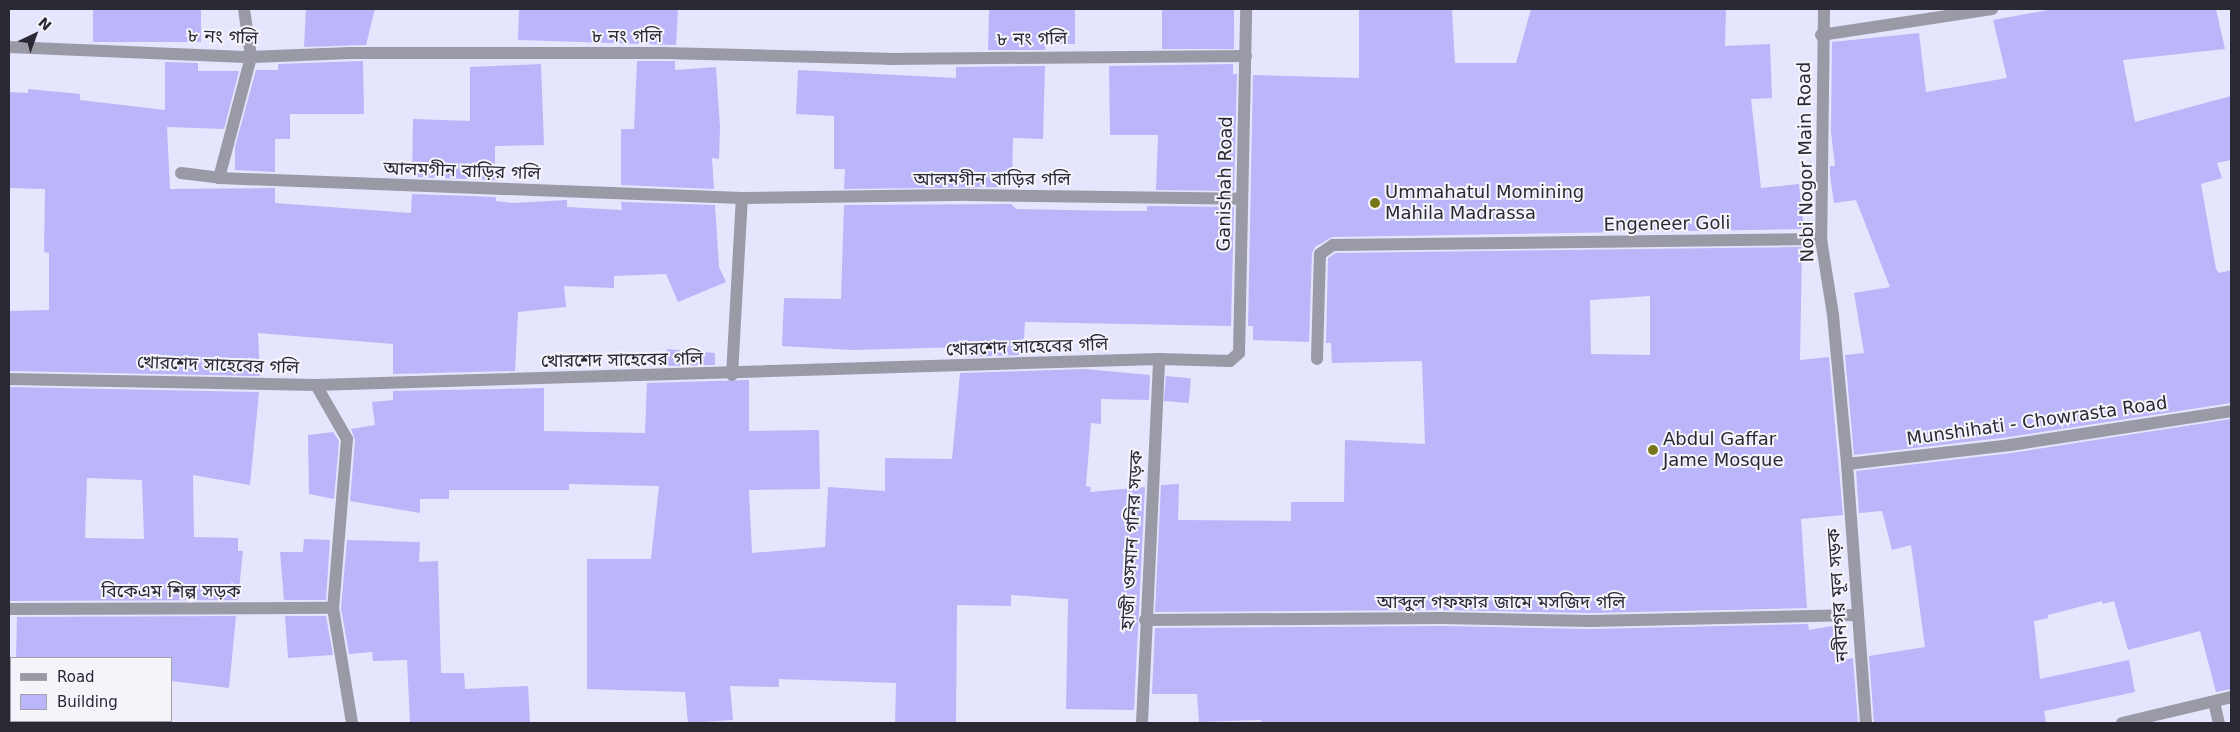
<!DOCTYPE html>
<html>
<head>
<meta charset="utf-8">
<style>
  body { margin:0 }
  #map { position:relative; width:2240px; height:732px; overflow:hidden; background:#e6e5fe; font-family:"DejaVu Sans","Noto Sans Bengali",sans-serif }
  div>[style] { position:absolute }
  .building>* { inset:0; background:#bbb5fa; transform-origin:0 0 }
  .street>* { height:12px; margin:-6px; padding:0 6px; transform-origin:6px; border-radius:6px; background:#9a9aa7 }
  .dots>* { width:14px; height:14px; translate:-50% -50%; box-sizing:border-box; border:2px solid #f5f4fb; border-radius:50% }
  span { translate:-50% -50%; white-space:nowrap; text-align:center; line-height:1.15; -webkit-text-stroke:4px #f5f4fb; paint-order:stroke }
  .street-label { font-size:18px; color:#292833 }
  .poi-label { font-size:18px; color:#292833 }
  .left { translate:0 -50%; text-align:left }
  .frame { position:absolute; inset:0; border:10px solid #292833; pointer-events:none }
  .legend { position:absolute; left:10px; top:657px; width:162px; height:65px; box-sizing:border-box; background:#f5f4fb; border:1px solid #a3a2ab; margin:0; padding:6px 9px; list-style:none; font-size:15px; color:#292833 }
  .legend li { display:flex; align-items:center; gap:10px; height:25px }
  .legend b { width:25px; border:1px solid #a3a2ab }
  .north { position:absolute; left:10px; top:10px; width:50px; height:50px; -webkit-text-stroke:4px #f5f4fb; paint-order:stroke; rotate:42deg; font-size:14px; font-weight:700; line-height:20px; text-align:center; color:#292833 }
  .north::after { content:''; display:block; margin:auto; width:18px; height:22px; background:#292833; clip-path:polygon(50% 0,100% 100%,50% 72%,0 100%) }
</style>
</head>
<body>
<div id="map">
  <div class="building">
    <i style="left:93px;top:9px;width:108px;height:33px"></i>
    <i style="clip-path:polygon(306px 9px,375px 9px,366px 45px,304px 47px)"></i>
    <i style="clip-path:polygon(519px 9px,678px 9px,676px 45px,518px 40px)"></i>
    <i style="clip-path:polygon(989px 9px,1075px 9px,1075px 44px,1046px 44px,1045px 50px,988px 50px)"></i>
    <i style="left:1162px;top:9px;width:72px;height:40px"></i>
    <i style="clip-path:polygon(1359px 9px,1452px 9px,1455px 63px,1516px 63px,1531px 9px,1726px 9px,1725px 46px,1770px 44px,1772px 98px,1751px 99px,1761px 188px,1799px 184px,1804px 229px,1332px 237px,1315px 247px,1312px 253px,1309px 342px,1253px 340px,1253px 326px,1248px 326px,1253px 75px,1359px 78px)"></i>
    <i style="clip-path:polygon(2054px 9px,2216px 9px,2225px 49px,2123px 60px,2135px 122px,2231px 96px,2231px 160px,2217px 163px,2222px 178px,2201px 184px,2216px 269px,2219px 273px,2231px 270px,2231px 403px,2009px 437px,1854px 455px,1845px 355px,1864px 353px,1854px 293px,1890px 287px,1856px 200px,1834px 203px,1830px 175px,1830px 166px,1835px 166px,1831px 132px,1832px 42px,1919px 33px,1926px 92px,2007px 78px,1993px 20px)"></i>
    <i style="clip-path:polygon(363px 61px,364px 114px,290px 114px,290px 139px,275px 139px,275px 172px,235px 170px,235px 147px,256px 70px,278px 70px,278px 64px)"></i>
    <i style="clip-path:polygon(637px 61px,675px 61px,675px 70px,716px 67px,720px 127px,719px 159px,712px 158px,714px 189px,621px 185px,621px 129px,634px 129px)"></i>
    <i style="clip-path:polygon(165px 62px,198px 63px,198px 71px,239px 71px,224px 129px,167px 127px,170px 189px,275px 188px,275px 203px,411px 213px,412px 194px,496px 197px,496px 201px,512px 203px,567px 200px,567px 207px,622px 210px,621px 202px,715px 205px,719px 267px,726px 282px,678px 302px,666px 274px,614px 276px,614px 288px,564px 286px,566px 307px,518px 312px,515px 371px,393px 374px,393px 344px,258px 333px,260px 376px,9px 371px,9px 311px,49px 310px,49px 253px,44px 252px,45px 189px,9px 188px,9px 92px,28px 93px,28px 89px,80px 94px,80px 100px,165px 110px)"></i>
    <i style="clip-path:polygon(541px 64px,544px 145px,495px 146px,495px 180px,412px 177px,413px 119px,470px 121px,470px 67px)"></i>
    <i style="clip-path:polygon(1233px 64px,1233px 74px,1237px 74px,1234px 191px,1156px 190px,1158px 135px,1110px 135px,1109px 66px)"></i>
    <i style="clip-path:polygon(1045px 66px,1043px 139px,1013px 138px,1012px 187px,844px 189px,845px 169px,834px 169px,834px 116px,796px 114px,798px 70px,956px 78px,956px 67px)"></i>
    <i style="clip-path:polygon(1011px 204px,1016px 209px,1121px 211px,1147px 211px,1147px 206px,1234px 207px,1231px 326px,1025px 322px,1023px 355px,962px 357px,963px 347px,852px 350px,782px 346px,784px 298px,841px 299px,844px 205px)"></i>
    <i style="clip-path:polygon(evenodd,1802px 247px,1800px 360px,1829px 357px,1843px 515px,1801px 519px,1807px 608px,1591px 613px,1442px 610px,1155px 612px,1161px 485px,1179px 484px,1178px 520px,1291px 521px,1291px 502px,1344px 502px,1345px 440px,1425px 444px,1422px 361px,1332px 363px,1331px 343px,1326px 343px,1328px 258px,1336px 253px,1802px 247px,1650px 296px,1650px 355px,1591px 354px,1590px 300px,1650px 296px)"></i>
    <i style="clip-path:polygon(667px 349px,715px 353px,715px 365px,666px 366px)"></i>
    <i style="clip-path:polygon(1085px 369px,1150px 375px,1149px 400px,1101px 399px,1101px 424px,1091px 423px,1086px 486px,1091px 487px,1090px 492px,1145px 487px,1134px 710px,1066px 709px,1068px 599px,1011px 595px,1011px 606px,957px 605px,956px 723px,895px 723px,896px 683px,779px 679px,779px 687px,730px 686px,733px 720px,688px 723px,685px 692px,587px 689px,587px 559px,651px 559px,659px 486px,569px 484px,569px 490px,449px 490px,449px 499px,420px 499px,420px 513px,350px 501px,355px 440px,351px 429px,375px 425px,372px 402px,393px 400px,393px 391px,544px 388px,544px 431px,645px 433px,647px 383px,749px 380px,749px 431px,819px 430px,820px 489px,749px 490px,752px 553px,825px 547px,828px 487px,885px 491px,885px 458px,952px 459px,960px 373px)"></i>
    <i style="left:1166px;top:376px;width:25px;height:25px;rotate:5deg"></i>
    <i style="clip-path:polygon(evenodd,9px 387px,259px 392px,250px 485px,193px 475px,194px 537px,238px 538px,238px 551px,243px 551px,238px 600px,9px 601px,9px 387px,87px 478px,142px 480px,144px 539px,85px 538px,87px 478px)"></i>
    <i style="clip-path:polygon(2231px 419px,2231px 689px,2216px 692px,2200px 631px,2128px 650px,2114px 601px,2103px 604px,2102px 601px,2048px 615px,2048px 618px,2034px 621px,2040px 679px,2129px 660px,2135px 692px,2044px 711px,2046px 723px,1874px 723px,1869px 656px,1925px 647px,1911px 545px,1892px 550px,1882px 511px,1859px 513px,1856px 471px,2011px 453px)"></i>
    <i style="clip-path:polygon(333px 432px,339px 441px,334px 499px,309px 494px,308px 435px)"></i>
    <i style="clip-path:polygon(304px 539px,330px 540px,326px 600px,284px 600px,280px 552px,303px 552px)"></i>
    <i style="clip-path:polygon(347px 540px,420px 542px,419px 562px,438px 561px,441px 673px,464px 673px,465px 689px,528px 686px,530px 723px,410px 723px,407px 660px,373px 661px,372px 652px,349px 654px,341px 608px)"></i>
    <i style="clip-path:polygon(236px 616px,229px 688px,171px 681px,171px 658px,16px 658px,17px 617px)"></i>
    <i style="clip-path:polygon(285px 616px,326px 616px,333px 655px,288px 658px)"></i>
    <i style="clip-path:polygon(1808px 624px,1809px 630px,1838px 625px,1843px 660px,1853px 658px,1858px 723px,1261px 723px,1261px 720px,1199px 722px,1197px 694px,1152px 694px,1155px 628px,1442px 626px,1591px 629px)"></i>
  </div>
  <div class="street">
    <i style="left:1824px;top:9px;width:230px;rotate:90.7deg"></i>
    <i style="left:1821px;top:239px;width:77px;rotate:81deg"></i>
    <i style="left:1833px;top:315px;width:150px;rotate:84.6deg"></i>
    <i style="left:1847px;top:464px;width:260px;rotate:85.8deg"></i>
    <i style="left:1821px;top:35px;width:173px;rotate:-8.6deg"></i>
    <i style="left:9px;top:47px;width:242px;rotate:2.4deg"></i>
    <i style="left:251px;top:57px;width:99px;rotate:-2.3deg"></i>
    <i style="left:350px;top:53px;width:314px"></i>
    <i style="left:664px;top:53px;width:224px;rotate:1.5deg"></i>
    <i style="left:888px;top:59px;width:358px;rotate:-0.5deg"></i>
    <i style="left:181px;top:173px;width:38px;rotate:7deg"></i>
    <i style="left:219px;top:178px;width:523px;rotate:2.19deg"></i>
    <i style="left:742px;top:198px;width:228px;rotate:-0.8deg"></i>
    <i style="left:970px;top:195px;width:272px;rotate:0.8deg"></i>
    <i style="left:219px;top:178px;width:125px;rotate:-75.2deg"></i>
    <i style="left:251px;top:57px;width:49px;rotate:-98.3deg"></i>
    <i style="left:1317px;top:359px;width:105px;rotate:-88.4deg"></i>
    <i style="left:1320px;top:254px;width:16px;rotate:-35deg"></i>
    <i style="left:1333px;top:245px;width:488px;rotate:-0.7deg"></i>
    <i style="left:732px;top:375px;width:177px;rotate:-86.8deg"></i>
    <i style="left:9px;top:379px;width:307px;rotate:1.1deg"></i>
    <i style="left:316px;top:385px;width:843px;rotate:-1.77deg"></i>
    <i style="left:1159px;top:359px;width:71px;rotate:1.6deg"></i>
    <i style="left:1230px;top:361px;width:12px;rotate:-42deg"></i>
    <i style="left:1239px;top:353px;width:344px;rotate:-88.8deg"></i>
    <i style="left:316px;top:385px;width:62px;rotate:60.1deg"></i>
    <i style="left:347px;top:439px;width:170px;rotate:94.7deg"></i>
    <i style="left:333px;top:608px;width:117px;rotate:80.6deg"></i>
    <i style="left:1847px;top:464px;width:164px;rotate:-6.6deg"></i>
    <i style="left:2010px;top:445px;width:224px;rotate:-8.7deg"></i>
    <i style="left:9px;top:609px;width:324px;rotate:-0.2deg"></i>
    <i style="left:1145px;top:620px;width:297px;rotate:-0.4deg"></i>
    <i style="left:1442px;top:618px;width:149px;rotate:1.2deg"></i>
    <i style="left:1591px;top:621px;width:265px;rotate:-1.3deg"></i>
    <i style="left:2214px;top:702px;width:22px;rotate:77deg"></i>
    <i style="left:1142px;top:723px;width:364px;rotate:-87.3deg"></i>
    <i style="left:2122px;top:723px;width:112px;rotate:-13.4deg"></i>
  </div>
  <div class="dots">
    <i style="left:1375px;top:203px;background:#77751a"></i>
    <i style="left:1653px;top:450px;background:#77751a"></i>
  </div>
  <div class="street-label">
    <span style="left:627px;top:36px">৮ নং গলি</span>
    <span style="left:223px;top:37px;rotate:2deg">৮ নং গলি</span>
    <span style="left:1032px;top:39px;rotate:-1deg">৮ নং গলি</span>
    <span style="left:1806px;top:162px;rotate:-91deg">Nobi Nogor Main Road</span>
    <span style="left:462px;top:171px;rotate:2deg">আলমগীন বাড়ির গলি</span>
    <span style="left:992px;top:179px">আলমগীন বাড়ির গলি</span>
    <span style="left:1225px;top:184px;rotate:-89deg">Ganishah Road</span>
    <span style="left:1667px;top:224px;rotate:-1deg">Engeneer Goli</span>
    <span style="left:1027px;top:347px;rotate:-2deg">খোরশেদ সাহেবের গলি</span>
    <span style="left:622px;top:360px;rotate:-1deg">খোরশেদ সাহেবের গলি</span>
    <span style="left:218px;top:365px;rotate:2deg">খোরশেদ সাহেবের গলি</span>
    <span style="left:2037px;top:421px;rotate:-8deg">Munshihati - Chowrasta Road</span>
    <span style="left:1132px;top:540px;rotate:-87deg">হাজী ওসমান গনির সড়ক</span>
    <span style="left:171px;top:591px">বিকেএম শিল্প সড়ক</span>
    <span style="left:1838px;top:595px;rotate:-94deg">নবীনগর মূল সড়ক</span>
    <span style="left:1501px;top:602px">আব্দুল গফফার জামে মসজিদ গলি</span>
  </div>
  <div class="poi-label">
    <span class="left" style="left:1385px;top:203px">Ummahatul Momining<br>Mahila Madrassa</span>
    <span class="left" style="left:1663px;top:450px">Abdul Gaffar<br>Jame Mosque</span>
  </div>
  <div class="frame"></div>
  <ul class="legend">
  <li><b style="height:6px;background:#9a9aa7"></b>Road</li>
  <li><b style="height:14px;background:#bbb5fa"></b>Building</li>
  </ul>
  <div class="north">N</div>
</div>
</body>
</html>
